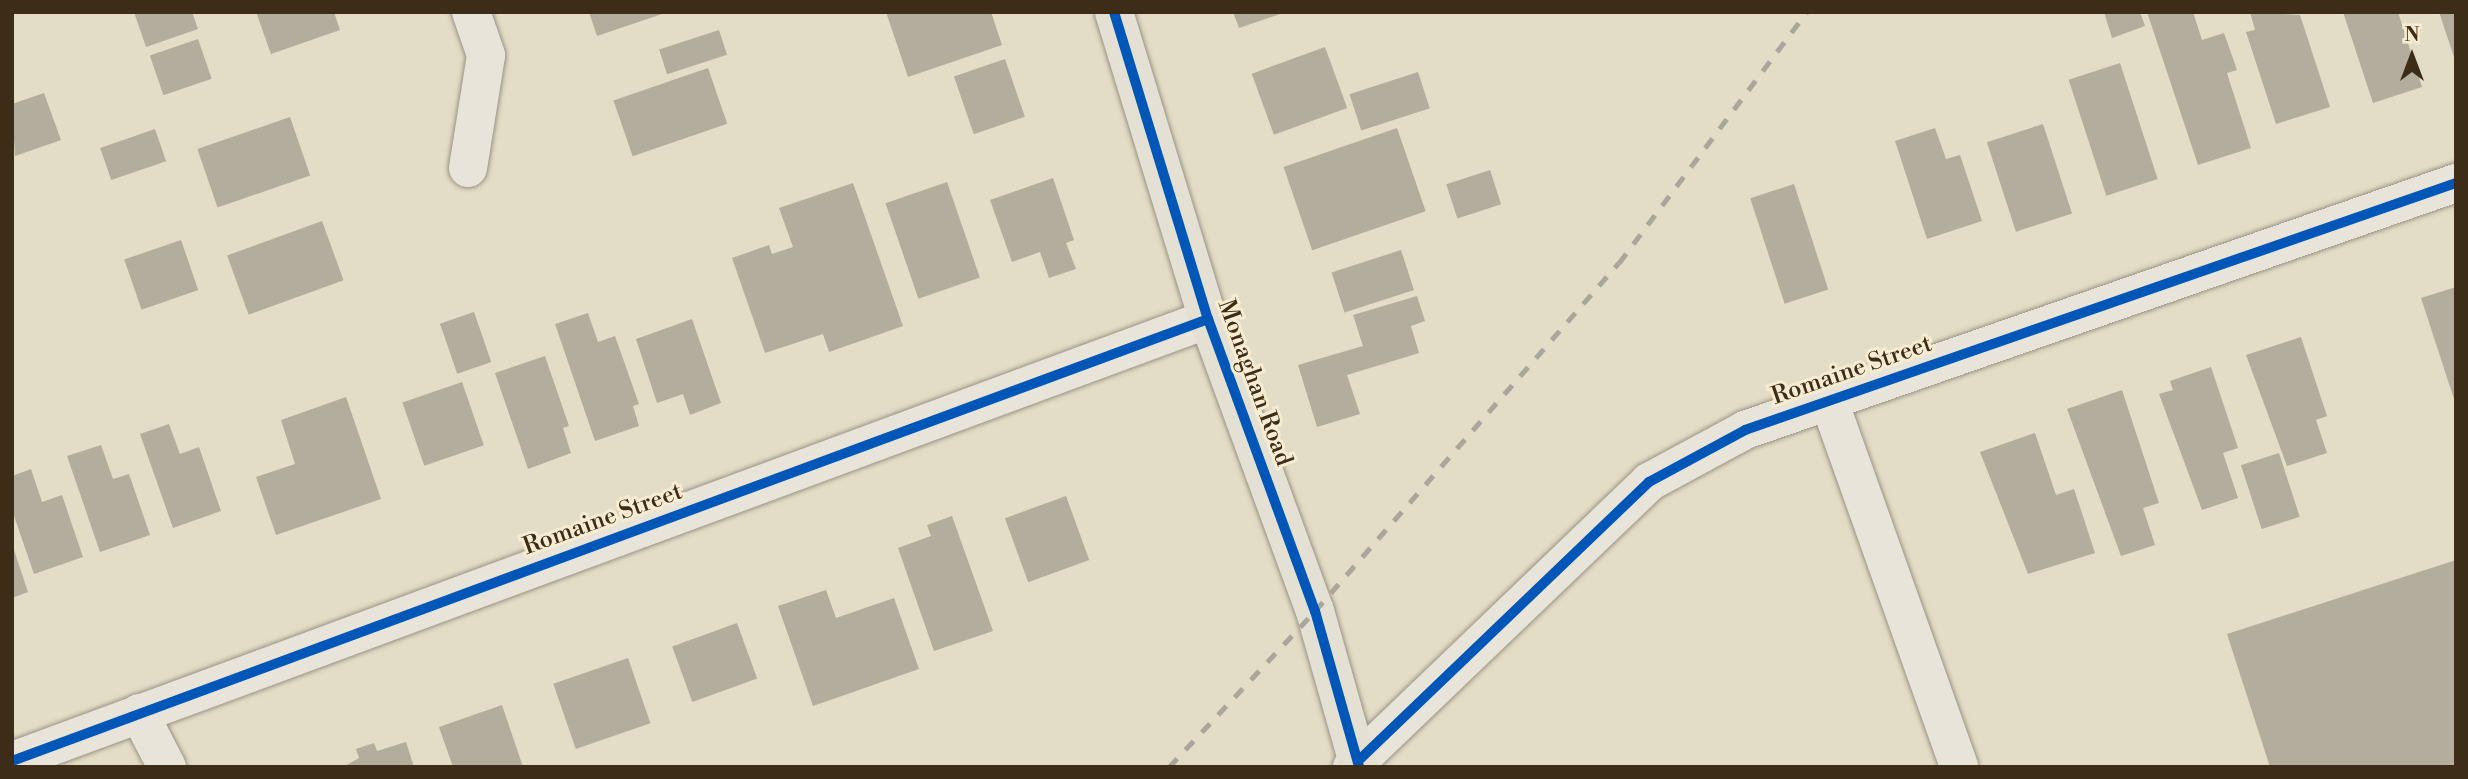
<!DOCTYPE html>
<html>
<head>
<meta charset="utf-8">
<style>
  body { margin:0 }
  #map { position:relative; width:2468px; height:779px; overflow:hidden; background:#e3dcc6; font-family:"Libre Bodoni",serif }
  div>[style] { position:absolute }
  .building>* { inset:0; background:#b3ad9d; transform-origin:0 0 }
  .roads { filter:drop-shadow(0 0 2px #999384) drop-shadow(0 0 2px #999384) }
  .minor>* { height:38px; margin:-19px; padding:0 19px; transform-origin:19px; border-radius:19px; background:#e9e4da }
  .major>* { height:38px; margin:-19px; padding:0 19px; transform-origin:19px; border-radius:19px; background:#e5e0d4 }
  .rail>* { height:5px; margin-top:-2.5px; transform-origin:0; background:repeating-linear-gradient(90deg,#aaa69b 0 12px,transparent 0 24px) }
  .cycleway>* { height:10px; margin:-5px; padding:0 5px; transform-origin:5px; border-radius:5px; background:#0057b8 }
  span { translate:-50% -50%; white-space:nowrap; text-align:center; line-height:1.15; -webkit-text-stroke:6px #f5ecd2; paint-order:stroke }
  .street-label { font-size:24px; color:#3d2d18 }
  .frame { position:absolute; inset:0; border:14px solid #3d2d18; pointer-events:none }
  .north { position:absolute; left:2377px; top:21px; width:70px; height:70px; -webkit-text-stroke:5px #f5ecd2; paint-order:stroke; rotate:0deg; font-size:19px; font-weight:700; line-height:28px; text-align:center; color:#3d2d18 }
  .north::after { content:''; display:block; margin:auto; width:24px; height:32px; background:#3d2d18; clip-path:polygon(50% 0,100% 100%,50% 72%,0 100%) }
</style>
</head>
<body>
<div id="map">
  <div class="building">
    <i style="clip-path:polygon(134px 12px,192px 12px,198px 29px,146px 47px)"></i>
    <i style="clip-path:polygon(256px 12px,334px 12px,340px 30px,271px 54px)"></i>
    <i style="clip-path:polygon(589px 12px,664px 12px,665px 13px,597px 36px)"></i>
    <i style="clip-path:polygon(886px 12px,991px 12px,1002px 45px,908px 77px)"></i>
    <i style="clip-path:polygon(1233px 12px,1283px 12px,1283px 13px,1239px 28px)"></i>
    <i style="clip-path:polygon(2104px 12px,2140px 12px,2145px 26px,2112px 38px)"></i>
    <i style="clip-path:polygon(2147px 12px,2193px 12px,2202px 40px,2224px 33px,2237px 70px,2227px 73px,2251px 148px,2198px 165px)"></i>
    <i style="clip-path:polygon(2250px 12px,2300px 15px,2330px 107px,2276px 124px,2246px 32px,2255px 30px)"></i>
    <i style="clip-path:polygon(2343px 12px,2398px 12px,2422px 87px,2373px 103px)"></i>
    <i style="clip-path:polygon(2439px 12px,2456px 12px,2456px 60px,2455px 60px)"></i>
    <i style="left:719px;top:30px;width:26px;height:63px;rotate:72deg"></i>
    <i style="left:198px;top:39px;width:42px;height:51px;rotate:71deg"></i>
    <i style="left:1325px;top:47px;width:65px;height:78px;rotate:70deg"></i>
    <i style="left:1005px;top:59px;width:61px;height:54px;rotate:71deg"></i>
    <i style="left:2120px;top:63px;width:122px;height:54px;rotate:72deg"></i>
    <i style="left:708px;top:68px;width:59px;height:100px;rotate:71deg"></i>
    <i style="left:1418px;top:72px;width:38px;height:72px;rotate:72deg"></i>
    <i style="clip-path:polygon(44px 93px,61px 140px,15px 156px,12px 104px)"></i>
    <i style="left:290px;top:117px;width:62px;height:98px;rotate:71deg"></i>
    <i style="left:2043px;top:124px;width:94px;height:59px;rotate:72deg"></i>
    <i style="left:1397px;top:128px;width:88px;height:120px;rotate:71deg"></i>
    <i style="clip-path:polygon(1935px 128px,1946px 159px,1960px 155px,1982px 221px,1927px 239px,1895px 141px)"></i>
    <i style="left:155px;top:129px;width:34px;height:58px;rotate:71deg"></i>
    <i style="left:1490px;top:170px;width:36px;height:46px;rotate:72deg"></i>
    <i style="clip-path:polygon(1053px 178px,1074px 240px,1066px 243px,1076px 269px,1049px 278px,1040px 252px,1012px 262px,990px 200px)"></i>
    <i style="left:947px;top:182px;width:101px;height:65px;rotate:71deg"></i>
    <i style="clip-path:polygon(853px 183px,903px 326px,829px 352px,823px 334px,765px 353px,732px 258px,769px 245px,772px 254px,793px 247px,779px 208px)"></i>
    <i style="left:1794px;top:184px;width:111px;height:46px;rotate:72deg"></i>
    <i style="left:322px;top:221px;width:63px;height:101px;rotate:70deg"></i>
    <i style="left:181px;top:240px;width:53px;height:60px;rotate:71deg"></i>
    <i style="left:1401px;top:250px;width:42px;height:73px;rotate:72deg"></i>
    <i style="clip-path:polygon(2456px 287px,2456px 402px,2455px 402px,2421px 298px)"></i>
    <i style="clip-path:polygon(1417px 296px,1425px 321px,1411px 326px,1419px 353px,1347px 375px,1360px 414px,1317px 427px,1298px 365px,1363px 346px,1353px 315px)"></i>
    <i style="left:474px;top:312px;width:53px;height:36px;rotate:71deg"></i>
    <i style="clip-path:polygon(588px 313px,598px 342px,615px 336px,639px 404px,633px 406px,639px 426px,595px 441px,555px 324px)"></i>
    <i style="clip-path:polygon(692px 319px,721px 403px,690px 415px,683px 394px,657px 403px,636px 339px)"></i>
    <i style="clip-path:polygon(2301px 337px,2327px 416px,2316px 420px,2327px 453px,2287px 466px,2246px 355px)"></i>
    <i style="clip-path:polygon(545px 356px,569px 426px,563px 428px,571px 453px,528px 469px,495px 373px)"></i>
    <i style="clip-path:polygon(2211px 367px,2238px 448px,2223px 453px,2238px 498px,2202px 510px,2159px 394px,2173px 390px,2170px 381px)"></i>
    <i style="left:462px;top:382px;width:67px;height:63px;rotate:71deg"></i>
    <i style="clip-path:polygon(2122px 390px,2159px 503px,2143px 508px,2155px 545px,2121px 556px,2067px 409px)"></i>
    <i style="clip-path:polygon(346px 397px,381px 499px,276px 535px,256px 477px,295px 464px,281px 420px)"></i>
    <i style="clip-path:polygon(169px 424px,180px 454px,199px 447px,221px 511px,173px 528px,140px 434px)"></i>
    <i style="clip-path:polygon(2035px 433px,2056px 495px,2074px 489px,2095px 553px,2028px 574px,1980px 452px)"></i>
    <i style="clip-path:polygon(101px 445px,113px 479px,129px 474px,150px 535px,100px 552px,67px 456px)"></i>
    <i style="left:2279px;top:453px;width:67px;height:40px;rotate:72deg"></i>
    <i style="clip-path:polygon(31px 469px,42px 502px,62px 495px,83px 557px,34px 574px,12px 510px,12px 476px)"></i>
    <i style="left:1066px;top:496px;width:68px;height:65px;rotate:70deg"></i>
    <i style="clip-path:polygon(952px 516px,993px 631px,934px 651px,898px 548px,931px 536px,927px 525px)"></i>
    <i style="clip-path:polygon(13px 547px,28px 592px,12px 598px,12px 548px)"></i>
    <i style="clip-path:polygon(2456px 560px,2456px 767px,2270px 767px,2227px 634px)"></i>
    <i style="clip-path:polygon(826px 590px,836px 618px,894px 598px,919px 669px,813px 706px,778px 606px)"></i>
    <i style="left:737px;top:623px;width:59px;height:69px;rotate:70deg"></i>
    <i style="left:628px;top:658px;width:69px;height:79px;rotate:71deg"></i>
    <i style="clip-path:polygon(502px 705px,523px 767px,453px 767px,439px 727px)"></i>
    <i style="clip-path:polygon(406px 742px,414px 767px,343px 767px,359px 758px,356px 749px,374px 743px,377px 751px)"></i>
  </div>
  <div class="roads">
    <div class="minor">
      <i style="left:468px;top:168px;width:114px;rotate:-80.9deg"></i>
      <i style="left:486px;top:55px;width:46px;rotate:-109.2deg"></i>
      <i style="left:1829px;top:401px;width:388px;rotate:70.4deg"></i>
      <i style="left:139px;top:713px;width:61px;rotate:62.6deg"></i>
      <i style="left:12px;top:761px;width:1275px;rotate:-20.28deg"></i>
      <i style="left:1352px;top:767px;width:412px;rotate:-43.8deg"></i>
      <i style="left:1649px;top:482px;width:109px;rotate:-28.4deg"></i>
      <i style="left:1745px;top:430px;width:753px;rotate:-19.16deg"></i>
    </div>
    <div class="major">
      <i style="left:1114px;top:12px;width:321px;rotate:73deg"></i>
      <i style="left:1208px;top:319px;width:311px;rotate:69.9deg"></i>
      <i style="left:1315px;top:611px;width:162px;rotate:74.2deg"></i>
    </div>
  </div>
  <div class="rail">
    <i style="left:1169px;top:767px;width:214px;rotate:-46.9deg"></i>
    <i style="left:1315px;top:611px;width:462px;rotate:-48.9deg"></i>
    <i style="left:1619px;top:263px;width:314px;rotate:-53.2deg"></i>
  </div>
  <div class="cycleway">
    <i style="left:1114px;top:12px;width:321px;rotate:73deg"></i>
    <i style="left:1208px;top:319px;width:311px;rotate:69.9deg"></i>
    <i style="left:1315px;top:611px;width:162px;rotate:74.2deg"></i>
    <i style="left:12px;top:761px;width:1275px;rotate:-20.28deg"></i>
    <i style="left:1358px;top:761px;width:403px;rotate:-43.8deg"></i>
    <i style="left:1649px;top:482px;width:109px;rotate:-28.4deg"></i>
    <i style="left:1745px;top:430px;width:753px;rotate:-19.16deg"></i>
  </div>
  <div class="street-label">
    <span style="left:1852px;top:371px;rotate:-19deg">Romaine Street</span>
    <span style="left:1254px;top:383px;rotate:70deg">Monaghan Road</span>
    <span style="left:603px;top:520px;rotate:-20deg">Romaine Street</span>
  </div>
  <div class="frame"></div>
  <div class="north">N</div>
</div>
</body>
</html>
